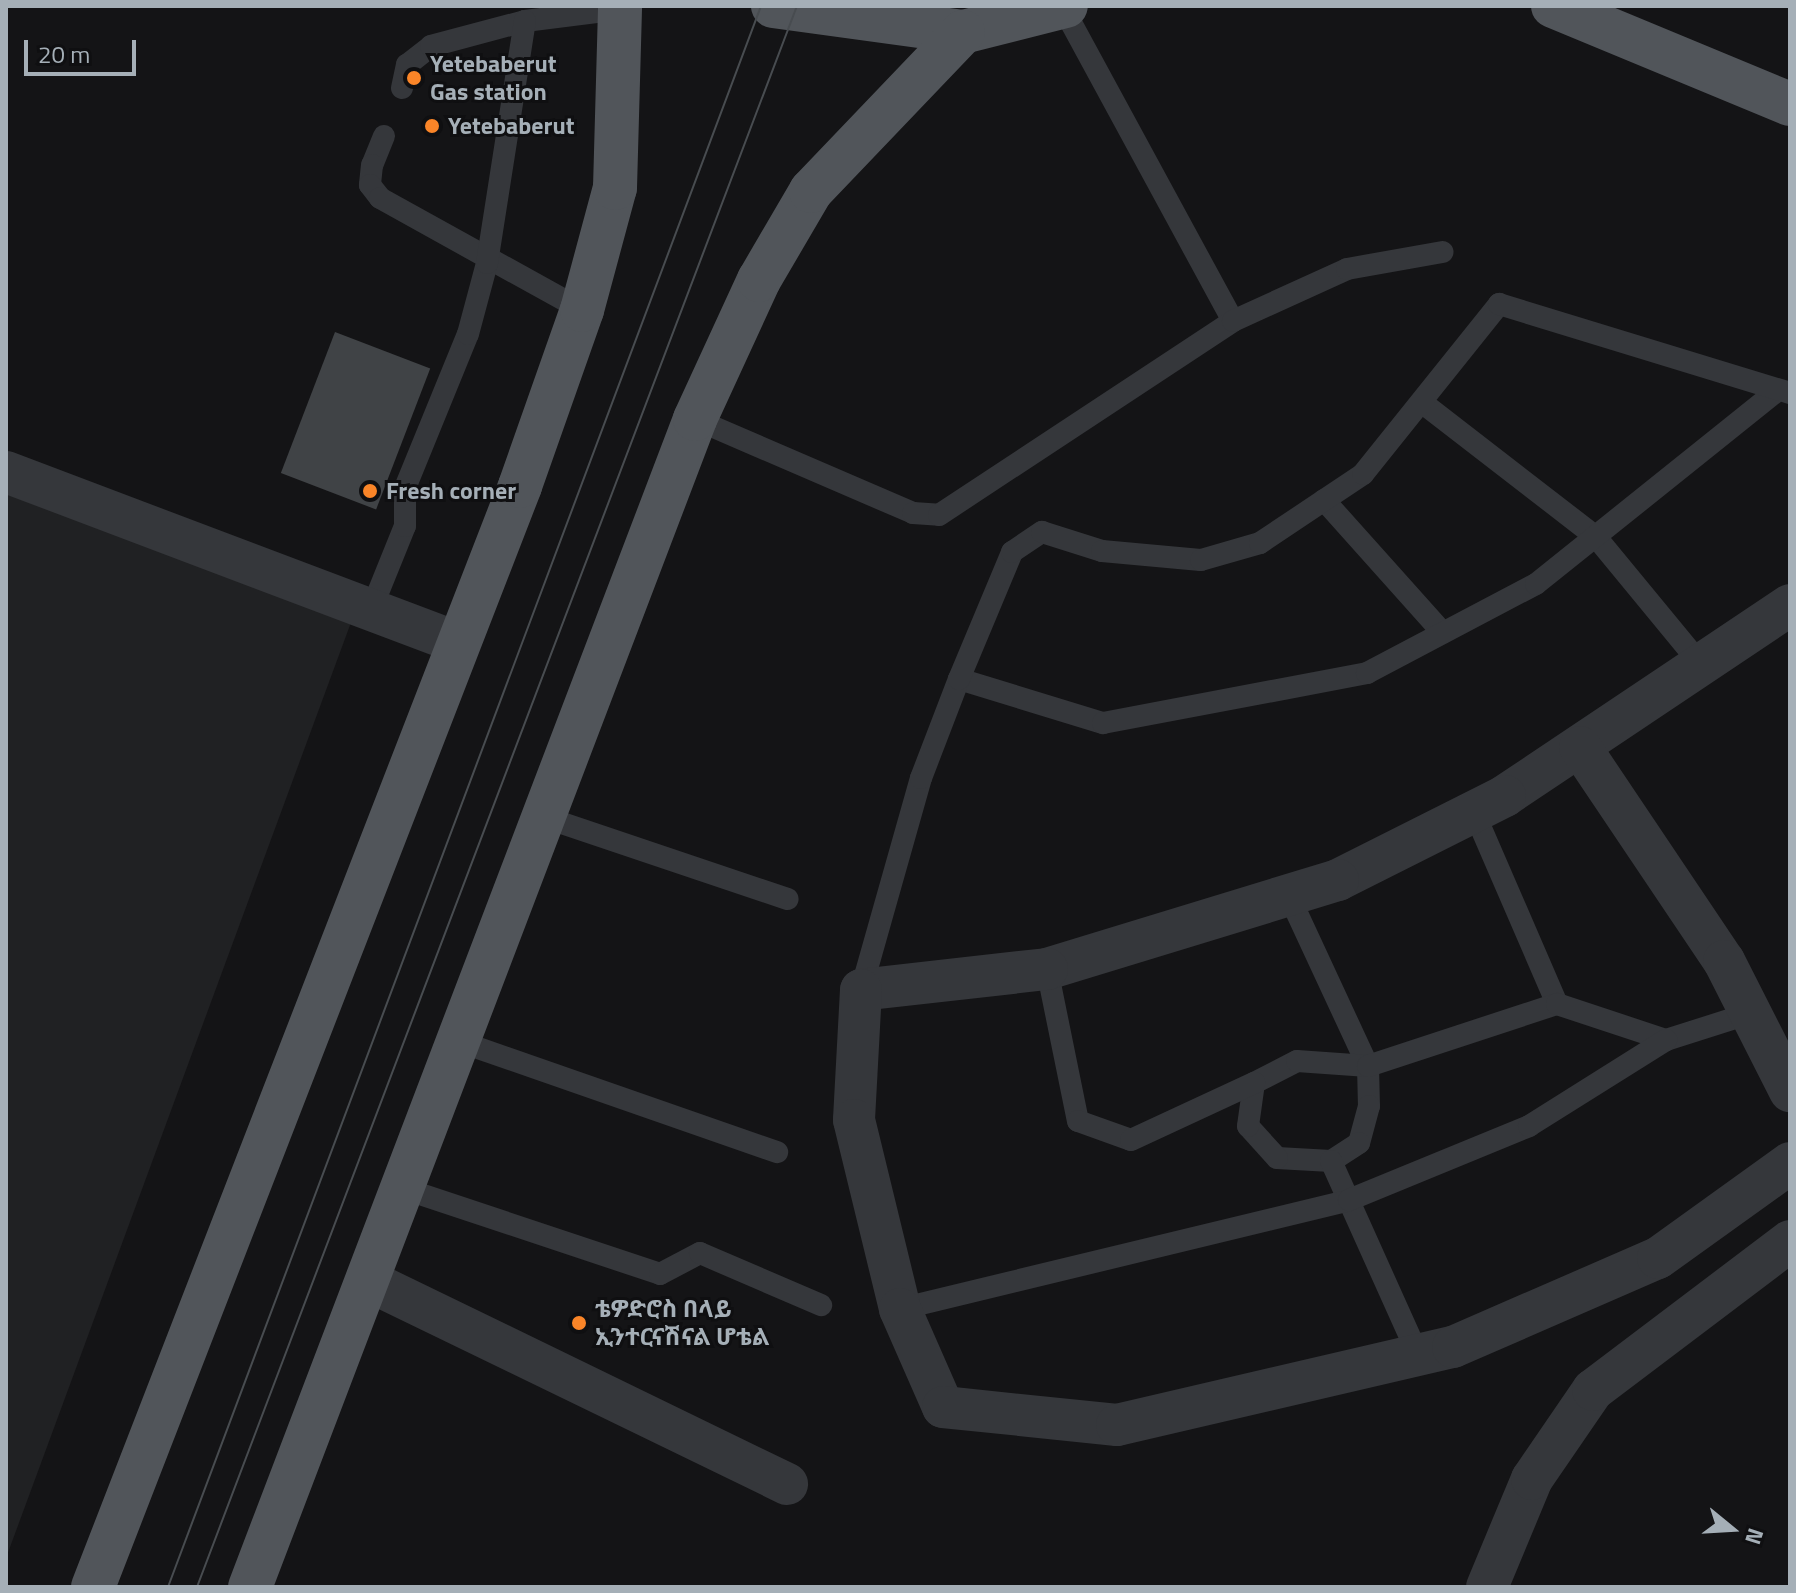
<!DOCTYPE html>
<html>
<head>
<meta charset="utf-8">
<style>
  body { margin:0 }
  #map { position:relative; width:1796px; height:1593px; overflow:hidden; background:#141416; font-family:"Titillium Web","Noto Sans Ethiopic",sans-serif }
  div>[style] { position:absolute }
  .built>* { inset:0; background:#202123 }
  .building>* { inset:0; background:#404346; transform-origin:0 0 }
  .lane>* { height:22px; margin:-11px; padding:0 11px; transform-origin:11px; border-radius:11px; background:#35373b }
  .street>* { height:42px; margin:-21px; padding:0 21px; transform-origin:21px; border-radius:21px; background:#35373b }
  .primary>* { height:44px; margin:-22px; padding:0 22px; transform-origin:22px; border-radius:22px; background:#51555a }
  .tram>* { height:2px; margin:-1px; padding:0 1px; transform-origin:1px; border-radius:1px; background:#484c50 }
  .dots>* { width:22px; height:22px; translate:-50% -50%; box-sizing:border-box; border:4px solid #0f0f11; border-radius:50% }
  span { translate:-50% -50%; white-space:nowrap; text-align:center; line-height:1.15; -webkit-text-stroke:6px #0f0f11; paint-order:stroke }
  .poi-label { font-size:24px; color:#a5afb7; font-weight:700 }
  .left { translate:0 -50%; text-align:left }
  .frame { position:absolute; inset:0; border:8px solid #a5afb7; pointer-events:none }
  .north { position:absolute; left:1692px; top:1489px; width:80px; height:80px; -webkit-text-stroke:6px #0f0f11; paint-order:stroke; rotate:108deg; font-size:22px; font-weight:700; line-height:32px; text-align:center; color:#a5afb7 }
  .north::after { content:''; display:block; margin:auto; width:28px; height:36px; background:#a5afb7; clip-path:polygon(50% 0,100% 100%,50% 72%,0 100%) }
  .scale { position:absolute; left:24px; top:40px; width:112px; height:36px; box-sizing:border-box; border:4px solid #a5afb7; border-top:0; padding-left:10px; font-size:24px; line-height:28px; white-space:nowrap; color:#a5afb7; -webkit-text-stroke:6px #0f0f11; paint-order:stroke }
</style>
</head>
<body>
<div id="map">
  <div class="built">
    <i style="clip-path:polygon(6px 494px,353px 617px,6px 1558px)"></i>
  </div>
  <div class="building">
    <i style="left:335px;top:332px;width:102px;height:151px;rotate:21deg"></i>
  </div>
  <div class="lane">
    <i style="left:1063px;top:8px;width:356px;rotate:61.5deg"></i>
    <i style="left:402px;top:88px;width:24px;rotate:-78deg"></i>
    <i style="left:407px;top:65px;width:31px;rotate:-38deg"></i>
    <i style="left:431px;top:46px;width:97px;rotate:-14.9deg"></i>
    <i style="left:525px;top:21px;width:96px;rotate:-7.2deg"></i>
    <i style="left:384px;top:136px;width:31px;rotate:112deg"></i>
    <i style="left:372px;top:165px;width:20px;rotate:96deg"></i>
    <i style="left:370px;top:185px;width:16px;rotate:52deg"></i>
    <i style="left:380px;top:198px;width:231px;rotate:29deg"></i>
    <i style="left:1424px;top:404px;width:217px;rotate:37.7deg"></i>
    <i style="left:1596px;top:537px;width:168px;rotate:50.5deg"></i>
    <i style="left:695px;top:419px;width:237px;rotate:23.3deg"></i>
    <i style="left:913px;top:513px;width:26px;rotate:4deg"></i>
    <i style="left:939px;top:515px;width:352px;rotate:-33.4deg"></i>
    <i style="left:1233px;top:321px;width:125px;rotate:-24.5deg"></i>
    <i style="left:1347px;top:269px;width:97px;rotate:-10.1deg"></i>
    <i style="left:1324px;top:500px;width:178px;rotate:48.2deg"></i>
    <i style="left:371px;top:610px;width:91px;rotate:-68deg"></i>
    <i style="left:405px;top:526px;width:38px;rotate:-90deg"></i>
    <i style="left:405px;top:488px;width:166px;rotate:-67.8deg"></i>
    <i style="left:468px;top:334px;width:73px;rotate:-75deg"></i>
    <i style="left:487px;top:263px;width:245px;rotate:-81.1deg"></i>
    <i style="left:959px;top:679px;width:151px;rotate:17deg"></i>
    <i style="left:1103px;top:723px;width:269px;rotate:-10.7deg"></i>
    <i style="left:1367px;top:673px;width:191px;rotate:-27.8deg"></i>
    <i style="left:1536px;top:584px;width:310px;rotate:-38.7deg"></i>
    <i style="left:1474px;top:812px;width:209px;rotate:66.6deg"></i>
    <i style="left:544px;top:817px;width:257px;rotate:18.6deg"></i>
    <i style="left:1289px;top:896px;width:187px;rotate:65.1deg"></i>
    <i style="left:1368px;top:1066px;width:40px;rotate:88.6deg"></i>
    <i style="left:1369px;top:1106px;width:38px;rotate:105deg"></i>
    <i style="left:1359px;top:1143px;width:33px;rotate:147deg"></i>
    <i style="left:1331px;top:1161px;width:54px;rotate:-176.8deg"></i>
    <i style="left:1277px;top:1158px;width:43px;rotate:-132.2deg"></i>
    <i style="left:1248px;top:1126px;width:43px;rotate:-82.1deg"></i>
    <i style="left:1254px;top:1083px;width:48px;rotate:-27.1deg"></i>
    <i style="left:1297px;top:1061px;width:71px;rotate:4deg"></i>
    <i style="left:1368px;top:1066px;width:199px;rotate:-18.2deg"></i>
    <i style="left:1557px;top:1004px;width:115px;rotate:18.3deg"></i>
    <i style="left:1666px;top:1040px;width:89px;rotate:-17.6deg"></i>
    <i style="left:1047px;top:969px;width:155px;rotate:78.5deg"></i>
    <i style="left:1078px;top:1121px;width:56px;rotate:19.7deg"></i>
    <i style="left:1131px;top:1140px;width:136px;rotate:-24.9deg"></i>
    <i style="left:861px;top:990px;width:220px;rotate:-74.2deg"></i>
    <i style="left:921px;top:778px;width:106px;rotate:-69deg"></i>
    <i style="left:959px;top:679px;width:138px;rotate:-67.3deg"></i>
    <i style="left:1012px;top:552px;width:36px;rotate:-34deg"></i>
    <i style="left:1042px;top:532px;width:63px;rotate:17.6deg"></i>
    <i style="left:1102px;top:551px;width:99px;rotate:5.2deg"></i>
    <i style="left:1201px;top:560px;width:61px;rotate:-16.1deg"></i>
    <i style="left:1260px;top:543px;width:124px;rotate:-33.8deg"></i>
    <i style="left:1363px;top:474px;width:218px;rotate:-51.3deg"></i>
    <i style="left:1499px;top:304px;width:304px;rotate:17deg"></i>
    <i style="left:458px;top:1041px;width:338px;rotate:19.2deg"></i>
    <i style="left:1331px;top:1161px;width:213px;rotate:65.8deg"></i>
    <i style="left:402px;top:1188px;width:272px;rotate:18.4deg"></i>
    <i style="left:660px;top:1274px;width:45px;rotate:-27.7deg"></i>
    <i style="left:700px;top:1253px;width:132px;rotate:23.3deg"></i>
    <i style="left:900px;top:1309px;width:462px;rotate:-13.6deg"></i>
    <i style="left:1349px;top:1200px;width:195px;rotate:-22.3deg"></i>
    <i style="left:1529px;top:1126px;width:162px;rotate:-32.1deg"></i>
  </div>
  <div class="street">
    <i style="left:6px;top:472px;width:483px;rotate:20.7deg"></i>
    <i style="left:1790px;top:605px;width:343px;rotate:146.2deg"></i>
    <i style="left:1505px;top:796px;width:187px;rotate:153.3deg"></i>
    <i style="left:1338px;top:880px;width:304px;rotate:163deg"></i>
    <i style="left:1047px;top:969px;width:187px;rotate:173.6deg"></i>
    <i style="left:861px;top:990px;width:130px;rotate:93.1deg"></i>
    <i style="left:854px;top:1120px;width:195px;rotate:76.3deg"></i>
    <i style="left:900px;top:1309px;width:107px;rotate:66.3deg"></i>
    <i style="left:943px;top:1407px;width:175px;rotate:5.9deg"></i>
    <i style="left:1117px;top:1425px;width:345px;rotate:-13.1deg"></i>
    <i style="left:1453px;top:1347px;width:223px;rotate:-23.5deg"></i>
    <i style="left:1658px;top:1258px;width:163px;rotate:-35.7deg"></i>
    <i style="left:1580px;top:747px;width:258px;rotate:56.1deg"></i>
    <i style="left:1724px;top:961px;width:146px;rotate:63.1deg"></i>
    <i style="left:367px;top:1280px;width:467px;rotate:25.9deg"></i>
    <i style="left:1487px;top:1587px;width:117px;rotate:-67.4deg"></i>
    <i style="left:1532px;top:1479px;width:108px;rotate:-55.6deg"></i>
    <i style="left:1593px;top:1390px;width:247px;rotate:-37.1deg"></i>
  </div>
  <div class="primary">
    <i style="left:773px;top:6px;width:192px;rotate:7.8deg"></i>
    <i style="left:963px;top:32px;width:106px;rotate:-14.2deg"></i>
    <i style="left:1553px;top:6px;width:256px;rotate:22.5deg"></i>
    <i style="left:93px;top:1587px;width:1181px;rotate:-68.8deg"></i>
    <i style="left:520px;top:486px;width:187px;rotate:-70.6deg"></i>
    <i style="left:582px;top:310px;width:126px;rotate:-74.9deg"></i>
    <i style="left:615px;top:188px;width:182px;rotate:-88.4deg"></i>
    <i style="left:250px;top:1587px;width:1250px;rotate:-69.14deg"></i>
    <i style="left:695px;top:419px;width:153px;rotate:-65.3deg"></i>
    <i style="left:759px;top:280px;width:103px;rotate:-59.7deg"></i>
    <i style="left:811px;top:191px;width:220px;rotate:-46.3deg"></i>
  </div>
  <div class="tram">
    <i style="left:168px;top:1587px;width:1689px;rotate:-69.44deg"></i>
    <i style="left:197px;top:1587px;width:1691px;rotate:-69.22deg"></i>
  </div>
  <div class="dots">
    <i style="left:414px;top:78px;background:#fa8528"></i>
    <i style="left:432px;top:126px;background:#fa8528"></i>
    <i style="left:370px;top:491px;background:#fa8528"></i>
    <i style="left:579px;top:1323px;background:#fa8528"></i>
  </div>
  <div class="poi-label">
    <span class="left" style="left:430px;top:78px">Yetebaberut<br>Gas station</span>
    <span class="left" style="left:448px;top:126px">Yetebaberut</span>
    <span class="left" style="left:386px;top:491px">Fresh corner</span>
    <span class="left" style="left:595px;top:1323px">ቴዎድሮስ በላይ<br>ኢንተርናሽናል ሆቴል</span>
  </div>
  <div class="frame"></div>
  <div class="north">N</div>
  <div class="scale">20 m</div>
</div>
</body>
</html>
